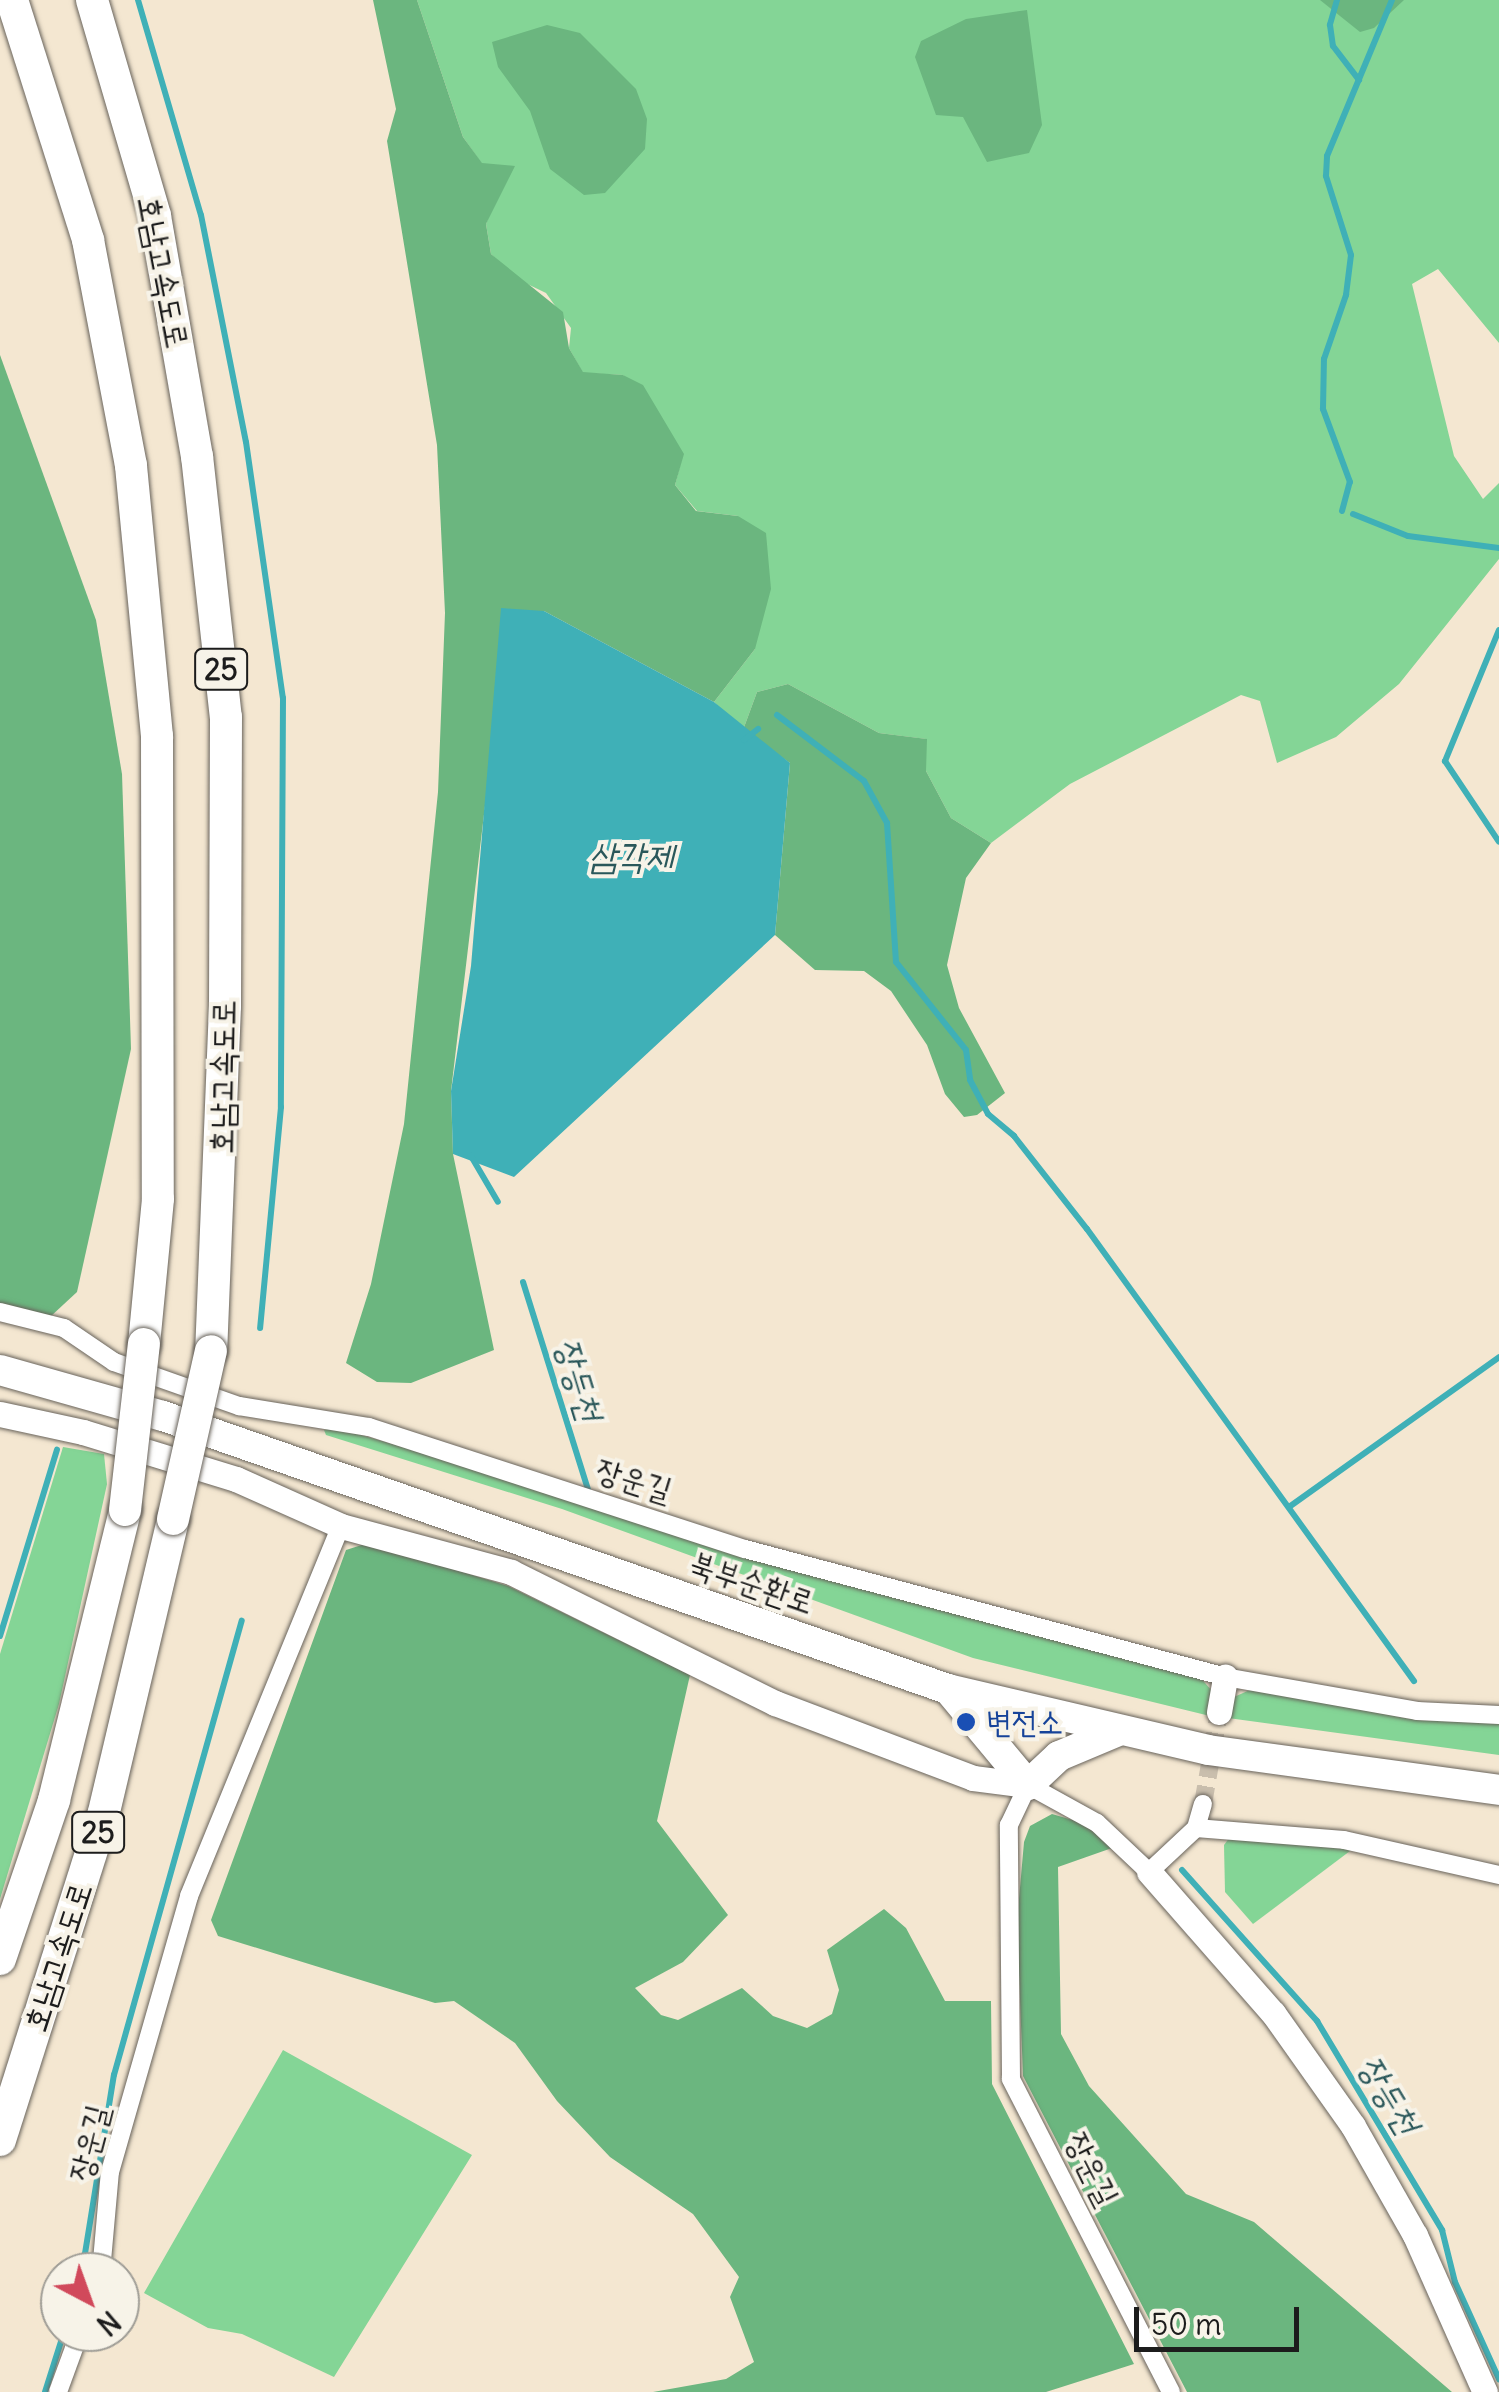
<!DOCTYPE html>
<html>
<head>
<meta charset="utf-8">
<style>
  body { margin:0 }
  #map { position:relative; width:1499px; height:2392px; overflow:hidden; background:#f4e7d1; font-family:Delius,"Poor Story",sans-serif }
  div>[style] { position:absolute }
  .green>* { inset:0; background:#84d596 }
  .forest>* { inset:0; background:#6bb67f }
  .water>* { inset:0; background:#3fb0b7 }
  .stream>* { height:6px; margin:-3px; padding:0 3px; transform-origin:3px; border-radius:3px; background:#3fb0b7 }
  .street-tunnel>* { height:18px; margin-top:-9px; transform-origin:0; background:repeating-linear-gradient(90deg,#c9bead 0 18px,transparent 0 27px) }
  .roads { filter:drop-shadow(0 0 2px #68635b) drop-shadow(0 0 2px #68635b) }
  .street>* { height:18px; margin:-9px; padding:0 9px; transform-origin:9px; border-radius:9px; background:#fff }
  .secondary>* { height:25px; margin:-12.5px; padding:0 12.5px; transform-origin:12.5px; border-radius:12.5px; background:#fff }
  .primary>* { height:30px; margin:-15px; padding:0 15px; transform-origin:15px; border-radius:15px; background:#fff }
  .highway>* { height:32px; margin:-16px; padding:0 16px; transform-origin:16px; border-radius:16px; background:#fff }
  .bridges { filter:drop-shadow(0 0 2px #68635b) drop-shadow(0 0 2px #68635b) }
  .highway-bridge>* { height:32px; margin:-16px; padding:0 16px; transform-origin:16px; border-radius:16px; background:#fff }
  .dots>* { width:28px; height:28px; translate:-50% -50%; box-sizing:border-box; border:5px solid #f7f3e8; border-radius:50% }
  span { translate:-50% -50%; white-space:nowrap; text-align:center; line-height:1.15; -webkit-text-stroke:8px #f7f3e8; paint-order:stroke }
  .shield-label span { padding:2px 8px; background:#f7f3e8; border:2px solid; border-radius:8px; -webkit-text-stroke-width:0 }
  .shield-label { font-size:30px; color:#1c1c1c; font-weight:700 }
  .street-label { font-size:32px; color:#1c1c1c }
  .transit-label { font-size:32px; color:#164399 }
  .left { translate:0 -50%; text-align:left }
  .water-label { font-size:35px; color:#2a575a; font-style:italic }
  .north { position:absolute; left:40px; top:2252px; width:100px; height:100px; box-sizing:border-box; background:#f7f3e8; border:2px solid #9f9d96; border-radius:50%; rotate:139deg; font-size:28px; font-weight:700; line-height:40px; text-align:center; color:#1c1c1c }
  .north::after { content:''; display:block; margin:auto; width:35px; height:45px; background:#d1495b; clip-path:polygon(50% 0,100% 100%,50% 72%,0 100%) }
  .scale { position:absolute; left:1134px; top:2307px; width:165px; height:45px; box-sizing:border-box; border:5px solid #1c1c1c; border-top:0; padding-left:12px; font-size:30px; line-height:35px; white-space:nowrap; color:#1c1c1c; -webkit-text-stroke:8px #f7f3e8; paint-order:stroke }
</style>
</head>
<body>
<div id="map">
  <div class="green">
    <i style="clip-path:polygon(417px 0,1499px 0,1499px 343px,1438px 269px,1412px 284px,1454px 456px,1483px 499px,1499px 483px,1499px 559px,1399px 684px,1336px 737px,1277px 763px,1260px 701px,1241px 695px,1070px 784px,991px 843px,951px 818px,926px 771px,926px 739px,879px 733px,788px 684px,757px 692px,743px 730px,714px 702px,755px 649px,738px 516px,697px 511px,675px 485px,683px 454px,654px 411px,623px 375px,583px 373px,569px 348px,571px 328px,546px 293px,519px 280px,491px 254px,486px 224px,499px 188px,463px 137px)"></i>
    <i style="clip-path:polygon(333px 1427px,1198px 1675px,1213px 1692px,1210px 1716px,973px 1658px,562px 1509px,326px 1435px,324px 1430px)"></i>
    <i style="clip-path:polygon(63px 1447px,104px 1454px,107px 1484px,59px 1704px,0 1899px,0 1654px)"></i>
    <i style="clip-path:polygon(1252px 1689px,1416px 1720px,1499px 1723px,1499px 1755px,1228px 1718px,1234px 1697px)"></i>
    <i style="clip-path:polygon(1230px 1837px,1354px 1848px,1253px 1924px,1225px 1892px,1224px 1845px)"></i>
    <i style="clip-path:polygon(283px 2050px,472px 2155px,334px 2377px,242px 2334px,208px 2328px,144px 2293px)"></i>
  </div>
  <div class="forest">
    <i style="clip-path:polygon(373px 0,417px 0,463px 137px,482px 163px,515px 166px,486px 224px,491px 254px,563px 312px,569px 348px,583px 372px,623px 375px,643px 385px,684px 454px,675px 485px,696px 511px,738px 516px,766px 533px,771px 589px,755px 649px,714px 702px,544px 611px,485px 806px,451px 1091px,453px 1154px,494px 1350px,411px 1383px,377px 1382px,346px 1363px,371px 1284px,404px 1124px,438px 792px,445px 613px,437px 445px,387px 141px,396px 109px)"></i>
    <i style="clip-path:polygon(1320px 0,1404px 0,1374px 28px,1360px 32px)"></i>
    <i style="clip-path:polygon(1027px 10px,1042px 125px,1029px 153px,987px 162px,963px 117px,936px 115px,915px 57px,921px 41px,966px 19px)"></i>
    <i style="clip-path:polygon(547px 25px,580px 33px,636px 89px,647px 119px,645px 149px,605px 193px,584px 195px,550px 169px,530px 111px,498px 67px,492px 42px)"></i>
    <i style="clip-path:polygon(0 355px,96px 620px,122px 774px,131px 1049px,77px 1292px,50px 1317px,0 1305px)"></i>
    <i style="clip-path:polygon(788px 684px,879px 733px,927px 739px,926px 771px,951px 818px,991px 843px,966px 878px,947px 965px,959px 1008px,1005px 1093px,977px 1115px,964px 1117px,945px 1094px,927px 1045px,891px 991px,864px 971px,815px 970px,775px 935px,790px 763px,743px 730px,757px 692px)"></i>
    <i style="clip-path:polygon(368px 1543px,508px 1586px,690px 1675px,657px 1821px,728px 1915px,683px 1962px,635px 1988px,661px 2015px,678px 2020px,742px 1988px,773px 2016px,807px 2028px,832px 2014px,839px 1990px,827px 1950px,884px 1909px,906px 1928px,945px 2001px,991px 2001px,992px 2084px,1134px 2364px,1046px 2392px,653px 2392px,726px 2379px,754px 2362px,730px 2297px,739px 2277px,693px 2214px,610px 2157px,557px 2101px,515px 2043px,454px 2001px,435px 2003px,218px 1936px,211px 1920px,346px 1550px)"></i>
    <i style="clip-path:polygon(1052px 1814px,1093px 1826px,1112px 1848px,1058px 1867px,1061px 2034px,1089px 2086px,1186px 2194px,1254px 2222px,1452px 2392px,1187px 2392px,1023px 2076px,1017px 1922px,1024px 1842px,1030px 1826px)"></i>
  </div>
  <div class="water">
    <i style="clip-path:polygon(501px 608px,544px 611px,714px 702px,790px 763px,775px 935px,514px 1177px,453px 1154px,451px 1091px,471px 966px)"></i>
  </div>
  <div class="stream">
    <i style="left:138px;top:0;width:224px;rotate:73.7deg"></i>
    <i style="left:201px;top:215px;width:231px;rotate:78.8deg"></i>
    <i style="left:246px;top:442px;width:259px;rotate:81.8deg"></i>
    <i style="left:283px;top:698px;width:409px;rotate:90.3deg"></i>
    <i style="left:281px;top:1107px;width:222px;rotate:95.4deg"></i>
    <i style="left:1337px;top:0;width:26px;rotate:106deg"></i>
    <i style="left:1330px;top:25px;width:21px;rotate:82deg"></i>
    <i style="left:1333px;top:46px;width:43px;rotate:52.6deg"></i>
    <i style="left:1342px;top:511px;width:30px;rotate:-75deg"></i>
    <i style="left:1350px;top:482px;width:78px;rotate:-110.3deg"></i>
    <i style="left:1323px;top:409px;width:50px;rotate:-88.9deg"></i>
    <i style="left:1324px;top:359px;width:68px;rotate:-71deg"></i>
    <i style="left:1346px;top:295px;width:40px;rotate:-82.9deg"></i>
    <i style="left:1351px;top:255px;width:83px;rotate:-107.6deg"></i>
    <i style="left:1326px;top:176px;width:20px;rotate:-87deg"></i>
    <i style="left:1327px;top:156px;width:169px;rotate:-67.4deg"></i>
    <i style="left:1353px;top:514px;width:59px;rotate:21.8deg"></i>
    <i style="left:1408px;top:536px;width:92px;rotate:7.5deg"></i>
    <i style="left:1499px;top:630px;width:142px;rotate:112.4deg"></i>
    <i style="left:1445px;top:761px;width:97px;rotate:56.3deg"></i>
    <i style="left:777px;top:715px;width:109px;rotate:37.2deg"></i>
    <i style="left:864px;top:781px;width:48px;rotate:61.3deg"></i>
    <i style="left:887px;top:823px;width:139px;rotate:86.3deg"></i>
    <i style="left:896px;top:962px;width:112px;rotate:51.5deg"></i>
    <i style="left:966px;top:1050px;width:30px;rotate:82deg"></i>
    <i style="left:970px;top:1080px;width:38px;rotate:62deg"></i>
    <i style="left:988px;top:1114px;width:34px;rotate:40deg"></i>
    <i style="left:1014px;top:1136px;width:118px;rotate:51.9deg"></i>
    <i style="left:1087px;top:1229px;width:558px;rotate:54.12deg"></i>
    <i style="left:744px;top:740px;width:18px;rotate:-38deg"></i>
    <i style="left:471px;top:1156px;width:53px;rotate:59.6deg"></i>
    <i style="left:523px;top:1282px;width:218px;rotate:72.6deg"></i>
    <i style="left:1289px;top:1507px;width:258px;rotate:-35.5deg"></i>
    <i style="left:0;top:1636px;width:195px;rotate:-73deg"></i>
    <i style="left:1182px;top:1870px;width:203px;rotate:48.2deg"></i>
    <i style="left:1317px;top:2021px;width:244px;rotate:59.1deg"></i>
    <i style="left:1442px;top:2230px;width:54px;rotate:76deg"></i>
    <i style="left:1455px;top:2282px;width:107px;rotate:65.6deg"></i>
    <i style="left:82px;top:2272px;width:200px;rotate:-80.8deg"></i>
    <i style="left:114px;top:2075px;width:472px;rotate:-74.3deg"></i>
    <i style="left:45px;top:2392px;width:63px;rotate:-72.4deg"></i>
  </div>
  <div class="street-tunnel">
    <i style="left:1203px;top:1804px;width:93px;rotate:-80.1deg"></i>
  </div>
  <div class="roads">
    <div class="street">
      <i style="left:0;top:1312px;width:66px;rotate:14deg"></i>
      <i style="left:64px;top:1328px;width:60px;rotate:34.2deg"></i>
      <i style="left:114px;top:1362px;width:133px;rotate:19.4deg"></i>
      <i style="left:239px;top:1406px;width:132px;rotate:9.2deg"></i>
      <i style="left:369px;top:1427px;width:395px;rotate:18deg"></i>
      <i style="left:745px;top:1549px;width:497px;rotate:14.9deg"></i>
      <i style="left:1225px;top:1677px;width:195px;rotate:10deg"></i>
      <i style="left:1417px;top:1711px;width:82px;rotate:2.8deg"></i>
      <i style="left:1196px;top:1828px;width:148px;rotate:4.6deg"></i>
      <i style="left:1344px;top:1840px;width:159px;rotate:12.7deg"></i>
      <i style="left:101px;top:2272px;width:100px;rotate:-84.9deg"></i>
      <i style="left:110px;top:2172px;width:287px;rotate:-74deg"></i>
      <i style="left:189px;top:1896px;width:400px;rotate:-67.7deg"></i>
      <i style="left:58px;top:2392px;width:64px;rotate:-69.9deg"></i>
      <i style="left:1171px;top:2392px;width:352px;rotate:-117.1deg"></i>
      <i style="left:1011px;top:2079px;width:254px;rotate:-90.5deg"></i>
      <i style="left:1009px;top:1825px;width:44px;rotate:-64.6deg"></i>
      <i style="left:1028px;top:1785px;width:79px;rotate:28.8deg"></i>
      <i style="left:1097px;top:1823px;width:71px;rotate:43.3deg"></i>
      <i style="left:1149px;top:1872px;width:64px;rotate:-43.1deg"></i>
      <i style="left:1196px;top:1828px;width:25px;rotate:-74deg"></i>
    </div>
    <div class="secondary">
      <i style="left:0;top:1414px;width:85px;rotate:12.2deg"></i>
      <i style="left:83px;top:1432px;width:160px;rotate:17.1deg"></i>
      <i style="left:236px;top:1479px;width:115px;rotate:24.1deg"></i>
      <i style="left:341px;top:1526px;width:176px;rotate:15.1deg"></i>
      <i style="left:511px;top:1572px;width:295px;rotate:26.4deg"></i>
      <i style="left:775px;top:1703px;width:212px;rotate:20.7deg"></i>
      <i style="left:973px;top:1778px;width:55px;rotate:7.3deg"></i>
      <i style="left:1219px;top:1712px;width:36px;rotate:-80deg"></i>
      <i style="left:1149px;top:1872px;width:188px;rotate:48.7deg"></i>
      <i style="left:1273px;top:2013px;width:138px;rotate:54.7deg"></i>
      <i style="left:1353px;top:2126px;width:125px;rotate:60.4deg"></i>
      <i style="left:1415px;top:2235px;width:172px;rotate:66deg"></i>
    </div>
    <div class="primary">
      <i style="left:0;top:1370px;width:169px;rotate:15.8deg"></i>
      <i style="left:163px;top:1416px;width:831px;rotate:19.18deg"></i>
      <i style="left:948px;top:1689px;width:267px;rotate:13.2deg"></i>
      <i style="left:1208px;top:1750px;width:294px;rotate:7.8deg"></i>
      <i style="left:948px;top:1689px;width:125px;rotate:50.2deg"></i>
      <i style="left:1028px;top:1785px;width:42px;rotate:-43.1deg"></i>
      <i style="left:1059px;top:1756px;width:62px;rotate:-22.8deg"></i>
    </div>
    <div class="highway">
      <i style="left:12px;top:0;width:252px;rotate:72.4deg"></i>
      <i style="left:88px;top:240px;width:230px;rotate:79.2deg"></i>
      <i style="left:131px;top:466px;width:271px;rotate:84.5deg"></i>
      <i style="left:157px;top:736px;width:463px;rotate:89.9deg"></i>
      <i style="left:158px;top:1199px;width:146px;rotate:95.5deg"></i>
      <i style="left:92px;top:0;width:225px;rotate:73.7deg"></i>
      <i style="left:155px;top:216px;width:244px;rotate:80.1deg"></i>
      <i style="left:197px;top:456px;width:263px;rotate:83.7deg"></i>
      <i style="left:226px;top:717px;width:289px;rotate:90.2deg"></i>
      <i style="left:225px;top:1006px;width:345px;rotate:92.3deg"></i>
      <i style="left:0;top:1959px;width:168px;rotate:-71.2deg"></i>
      <i style="left:54px;top:1800px;width:299px;rotate:-76.2deg"></i>
      <i style="left:0;top:2140px;width:340px;rotate:-72.4deg"></i>
      <i style="left:103px;top:1816px;width:305px;rotate:-76.7deg"></i>
    </div>
  </div>
  <div class="bridges">
    <div class="highway-bridge">
      <i style="left:125px;top:1510px;width:167px;rotate:-83.5deg"></i>
      <i style="left:173px;top:1519px;width:172px;rotate:-77.3deg"></i>
    </div>
  </div>
  <div class="dots">
    <i style="left:966px;top:1722px;background:#1a4fb4"></i>
  </div>
  <div class="shield-label">
    <span style="left:221px;top:669px">25</span>
    <span style="left:98px;top:1832px">25</span>
  </div>
  <div class="street-label">
    <span style="left:163px;top:272px;rotate:79deg">호남고속도로</span>
    <span style="left:223px;top:1077px;rotate:-89deg">호남고속도로</span>
    <span style="left:634px;top:1480px;rotate:17deg">장운길</span>
    <span style="left:752px;top:1583px;rotate:19deg">북부순환로</span>
    <span style="left:58px;top:1957px;rotate:-72deg">호남고속도로</span>
    <span style="left:89px;top:2143px;rotate:-76deg">장운길</span>
    <span style="left:1092px;top:2169px;rotate:63deg">장운길</span>
  </div>
  <div class="transit-label">
    <span class="left" style="left:986px;top:1722px">변전소</span>
  </div>
  <div class="water-label">
    <span style="left:631px;top:855px">삼각제</span>
    <span style="left:580px;top:1379px;rotate:73deg">장등천</span>
    <span style="left:1390px;top:2094px;rotate:59deg">장등천</span>
  </div>
  <div class="north">N</div>
  <div class="scale">50 m</div>
</div>
</body>
</html>
